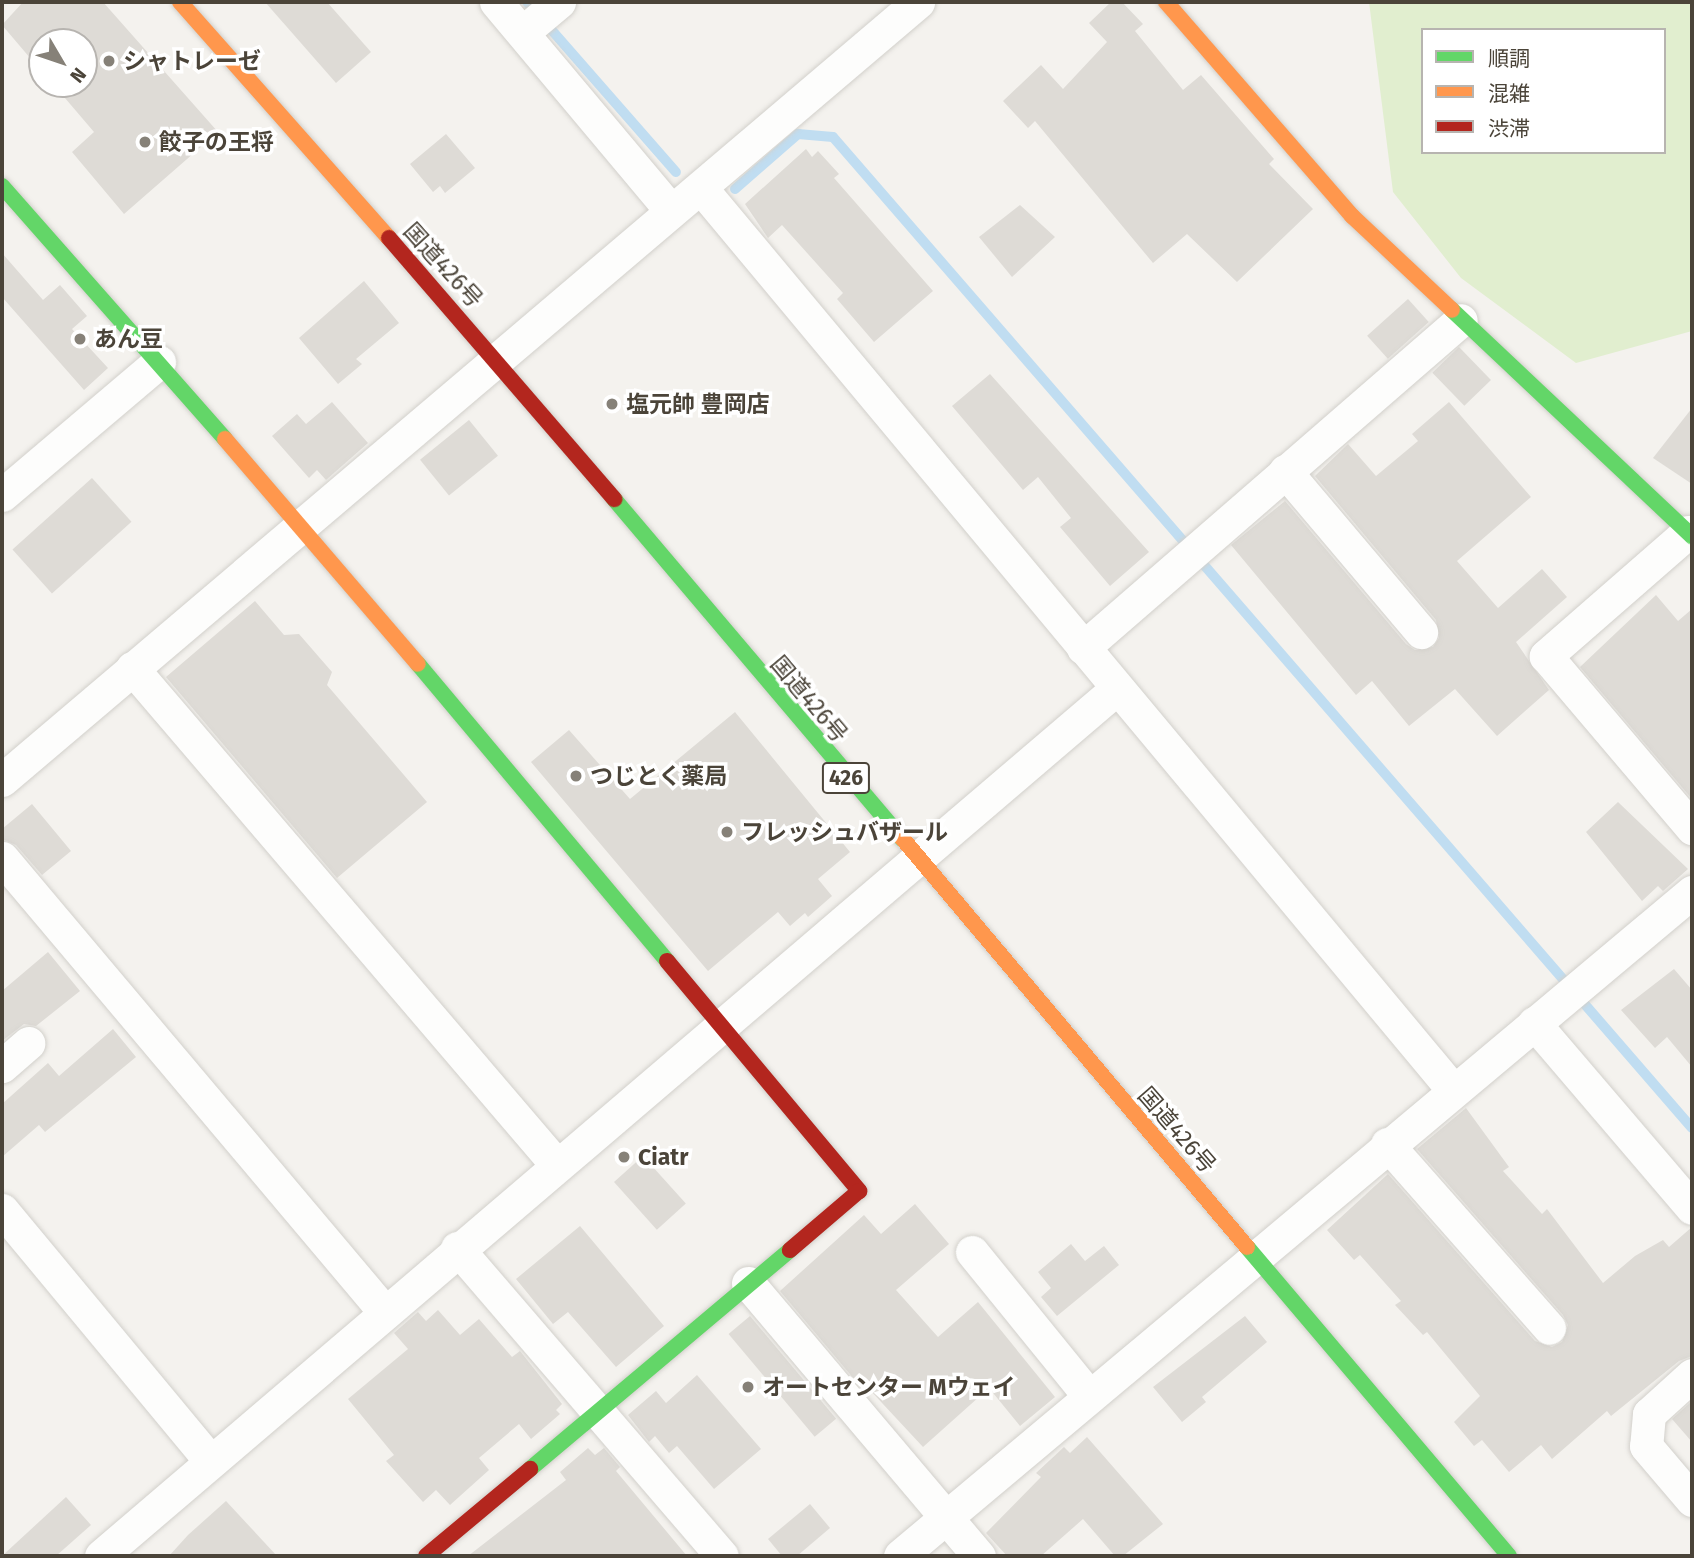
<!DOCTYPE html>
<html>
<head>
<meta charset="utf-8">
<style>
  body { margin:0 }
  #map { position:relative; width:1694px; height:1558px; overflow:hidden; background:#f4f2ee; font-family:"Fira Sans","Noto Sans JP",sans-serif }
  div>[style] { position:absolute }
  .green>* { inset:0; background:#e1eecf }
  .stream>* { height:10px; margin:-5px; padding:0 5px; transform-origin:5px; border-radius:5px; background:#c0ddf1 }
  .building>* { inset:0; background:#dedbd6; transform-origin:0 0 }
  .roads { filter:drop-shadow(0 0 2px #d2d0cb) drop-shadow(0 0 2px #d2d0cb) }
  .street>* { height:33px; margin:-16.5px; padding:0 16.5px; transform-origin:16.5px; border-radius:16.5px; background:#fdfdfc }
  .fast>* { height:16px; margin:-8px; padding:0 8px; transform-origin:8px; border-radius:8px; background:#63d668 }
  .slow>* { height:16px; margin:-8px; padding:0 8px; transform-origin:8px; border-radius:8px; background:#ff974d }
  .jam>* { height:16px; margin:-8px; padding:0 8px; transform-origin:8px; border-radius:8px; background:#b3261e }
  .dots>* { width:19px; height:19px; translate:-50% -50%; box-sizing:border-box; border:4px solid #fff; border-radius:50% }
  span { translate:-50% -50%; white-space:nowrap; text-align:center; line-height:1.15; -webkit-text-stroke:7px #fff; paint-order:stroke }
  .shield-label span { padding:2px 5px; background:#fff; border:2px solid; border-radius:5px; -webkit-text-stroke-width:0 }
  .shield-label { font-size:21px; color:#4b4439; font-weight:700 }
  .poi-label { font-size:23px; color:#4b4439; font-weight:700 }
  .left { translate:0 -50%; text-align:left }
  .street-label { font-size:23px; color:#4b4439 }
  .frame { position:absolute; inset:0; border:4px solid #4b4439; pointer-events:none }
  .legend { position:absolute; left:1421px; top:28px; width:245px; height:126px; box-sizing:border-box; background:#fff; border:2px solid #b7b4b0; margin:0; padding:9px 12px; list-style:none; font-size:21px; color:#4b4439 }
  .legend li { display:flex; align-items:center; gap:14px; height:35px }
  .legend b { width:35px; border:2px solid #b7b4b0 }
  .north { position:absolute; left:28px; top:28px; width:70px; height:70px; box-sizing:border-box; background:#fff; border:2px solid #b7b4b0; border-radius:50%; rotate:129deg; font-size:19px; font-weight:700; line-height:28px; text-align:center; color:#4b4439 }
  .north::after { content:''; display:block; margin:auto; width:24px; height:32px; background:#868178; clip-path:polygon(50% 0,100% 100%,50% 72%,0 100%) }
</style>
</head>
<body>
<div id="map">
  <div class="green">
    <i style="clip-path:polygon(evenodd,1369px 2px,1692px 2px,1692px 331px,1576px 363px,1461px 278px,1393px 192px,1369px 2px,1423px 30px,1664px 30px,1664px 152px,1423px 152px,1423px 30px)"></i>
  </div>
  <div class="stream">
    <i style="left:527px;top:2px;width:226px;rotate:48.8deg"></i>
    <i style="left:735px;top:189px;width:84px;rotate:-41.1deg"></i>
    <i style="left:798px;top:134px;width:35px;rotate:5deg"></i>
    <i style="left:833px;top:137px;width:1311px;rotate:49.08deg"></i>
  </div>
  <div class="building">
    <i style="clip-path:polygon(23px 2px,103px 2px,218px 132px,124px 214px,72px 152px,94px 132px,53px 84px,84px 84px,84px 42px,42px 42px,42px 72px,2px 25px)"></i>
    <i style="clip-path:polygon(265px 2px,327px 2px,371px 52px,336px 83px)"></i>
    <i style="clip-path:polygon(1111px 2px,1122px 2px,1143px 24px,1135px 31px,1183px 90px,1201px 75px,1274px 159px,1269px 164px,1313px 209px,1237px 282px,1187px 234px,1153px 263px,1035px 121px,1028px 128px,1003px 101px,1041px 65px,1063px 89px,1107px 42px,1089px 23px)"></i>
    <i style="clip-path:polygon(446px 134px,475px 168px,445px 193px,440px 186px,433px 192px,410px 164px)"></i>
    <i style="clip-path:polygon(806px 149px,812px 157px,818px 151px,839px 174px,834px 178px,933px 291px,874px 342px,837px 299px,843px 293px,782px 225px,768px 238px,745px 204px)"></i>
    <i style="clip-path:polygon(1020px 205px,1055px 237px,1012px 277px,979px 237px)"></i>
    <i style="clip-path:polygon(2px 253px,43px 300px,60px 285px,87px 316px,72px 329px,108px 368px,84px 390px,2px 297px)"></i>
    <i style="clip-path:polygon(364px 281px,399px 323px,356px 359px,362px 364px,338px 384px,299px 338px)"></i>
    <i style="left:1408px;top:299px;width:31px;height:55px;rotate:48deg"></i>
    <i style="left:1459px;top:347px;width:46px;height:37px;rotate:46deg"></i>
    <i style="clip-path:polygon(990px 374px,1149px 552px,1110px 586px,1060px 527px,1071px 518px,1038px 477px,1023px 490px,952px 406px)"></i>
    <i style="clip-path:polygon(332px 402px,368px 443px,326px 480px,317px 470px,309px 478px,272px 436px,297px 414px,306px 424px)"></i>
    <i style="clip-path:polygon(1449px 402px,1531px 497px,1457px 561px,1498px 608px,1542px 569px,1567px 597px,1516px 642px,1549px 690px,1497px 736px,1455px 689px,1409px 726px,1372px 681px,1356px 695px,1231px 545px,1285px 501px,1406px 644px,1415px 650px,1433px 647px,1439px 638px,1436px 620px,1315px 476px,1348px 444px,1376px 476px,1418px 441px,1412px 434px)"></i>
    <i style="clip-path:polygon(1692px 408px,1692px 484px,1653px 458px)"></i>
    <i style="left:469px;top:420px;width:46px;height:63px;rotate:51deg"></i>
    <i style="left:92px;top:478px;width:59px;height:107px;rotate:48deg"></i>
    <i style="clip-path:polygon(1656px 595px,1678px 621px,1692px 609px,1692px 799px,1580px 667px)"></i>
    <i style="clip-path:polygon(255px 601px,284px 635px,299px 634px,332px 672px,327px 685px,427px 802px,337px 878px,166px 677px)"></i>
    <i style="clip-path:polygon(735px 712px,850px 852px,818px 879px,832px 896px,808px 917px,805px 913px,790px 926px,778px 912px,708px 971px,531px 762px,569px 730px,630px 799px)"></i>
    <i style="clip-path:polygon(1618px 802px,1688px 869px,1663px 891px,1658px 886px,1642px 901px,1586px 832px)"></i>
    <i style="clip-path:polygon(32px 804px,71px 851px,42px 875px,16px 845px,2px 839px,2px 829px)"></i>
    <i style="clip-path:polygon(48px 952px,80px 991px,36px 1026px,24px 1024px,2px 1041px,2px 991px)"></i>
    <i style="clip-path:polygon(1674px 969px,1692px 990px,1692px 1067px,1667px 1037px,1655px 1048px,1621px 1010px)"></i>
    <i style="clip-path:polygon(113px 1029px,136px 1057px,45px 1132px,39px 1125px,2px 1157px,2px 1104px,48px 1063px,59px 1076px)"></i>
    <i style="clip-path:polygon(1466px 1108px,1509px 1167px,1503px 1171px,1542px 1214px,1547px 1209px,1603px 1283px,1635px 1256px,1663px 1240px,1669px 1247px,1692px 1227px,1692px 1356px,1679px 1361px,1611px 1416px,1607px 1411px,1552px 1459px,1541px 1445px,1509px 1472px,1482px 1440px,1474px 1446px,1454px 1422px,1480px 1396px,1427px 1332px,1423px 1335px,1395px 1305px,1401px 1301px,1360px 1255px,1354px 1260px,1327px 1230px,1388px 1174px,1535px 1341px,1552px 1347px,1562px 1342px,1568px 1325px,1563px 1315px,1417px 1149px)"></i>
    <i style="left:643px;top:1156px;width:64px;height:39px;rotate:48deg"></i>
    <i style="clip-path:polygon(915px 1204px,949px 1244px,896px 1290px,938px 1337px,978px 1302px,1055px 1397px,1020px 1426px,989px 1388px,923px 1447px,869px 1389px,865px 1392px,780px 1291px,864px 1215px,881px 1234px)"></i>
    <i style="clip-path:polygon(580px 1226px,664px 1326px,616px 1367px,568px 1312px,553px 1324px,516px 1279px)"></i>
    <i style="clip-path:polygon(1071px 1244px,1085px 1261px,1104px 1246px,1119px 1265px,1057px 1316px,1041px 1297px,1051px 1288px,1038px 1272px)"></i>
    <i style="clip-path:polygon(438px 1310px,460px 1335px,479px 1319px,512px 1357px,520px 1351px,562px 1404px,556px 1410px,560px 1414px,531px 1439px,519px 1424px,479px 1458px,489px 1470px,450px 1505px,436px 1490px,423px 1502px,386px 1461px,394px 1455px,348px 1399px,408px 1349px,394px 1333px,418px 1312px,426px 1321px)"></i>
    <i style="left:750px;top:1316px;width:134px;height:28px;rotate:50deg"></i>
    <i style="clip-path:polygon(1245px 1316px,1267px 1342px,1202px 1397px,1206px 1402px,1182px 1422px,1153px 1387px)"></i>
    <i style="clip-path:polygon(697px 1375px,761px 1449px,714px 1489px,677px 1446px,669px 1453px,655px 1436px,649px 1442px,628px 1415px,656px 1391px,666px 1403px)"></i>
    <i style="clip-path:polygon(1692px 1401px,1692px 1442px,1672px 1419px)"></i>
    <i style="clip-path:polygon(1087px 1437px,1163px 1524px,1123px 1556px,1115px 1556px,1083px 1519px,1041px 1556px,1007px 1556px,986px 1533px,1041px 1477px,1036px 1473px,1064px 1447px,1070px 1453px)"></i>
    <i style="clip-path:polygon(588px 1448px,595px 1455px,604px 1448px,620px 1467px,616px 1471px,687px 1556px,468px 1556px,566px 1480px,560px 1472px)"></i>
    <i style="clip-path:polygon(66px 1497px,91px 1525px,56px 1556px,2px 1556px)"></i>
    <i style="clip-path:polygon(226px 1501px,277px 1556px,169px 1556px,188px 1535px)"></i>
    <i style="clip-path:polygon(810px 1504px,830px 1528px,797px 1556px,782px 1556px,768px 1539px)"></i>
  </div>
  <div class="roads">
    <div class="street">
      <i style="left:496px;top:2px;width:269px;rotate:50deg"></i>
      <i style="left:523px;top:32px;width:47px;rotate:-39.8deg"></i>
      <i style="left:701px;top:188px;width:1174px;rotate:50.18deg"></i>
      <i style="left:1285px;top:471px;width:211px;rotate:49.8deg"></i>
      <i style="left:2px;top:495px;width:206px;rotate:-40.3deg"></i>
      <i style="left:1688px;top:532px;width:189px;rotate:138.9deg"></i>
      <i style="left:1546px;top:656px;width:226px;rotate:49.7deg"></i>
      <i style="left:1083px;top:648px;width:500px;rotate:-40.95deg"></i>
      <i style="left:132px;top:668px;width:651px;rotate:49.48deg"></i>
      <i style="left:2px;top:780px;width:1202px;rotate:-40.34deg"></i>
      <i style="left:2px;top:858px;width:591px;rotate:49.87deg"></i>
      <i style="left:1534px;top:1023px;width:243px;rotate:49.5deg"></i>
      <i style="left:2px;top:1066px;width:35px;rotate:-41deg"></i>
      <i style="left:1387px;top:1144px;width:245px;rotate:48.6deg"></i>
      <i style="left:2px;top:1210px;width:324px;rotate:50.3deg"></i>
      <i style="left:457px;top:1248px;width:406px;rotate:49.3deg"></i>
      <i style="left:972px;top:1252px;width:186px;rotate:50.9deg"></i>
      <i style="left:748px;top:1283px;width:358px;rotate:49.8deg"></i>
      <i style="left:1692px;top:1375px;width:58px;rotate:137.8deg"></i>
      <i style="left:1649px;top:1414px;width:32px;rotate:95deg"></i>
      <i style="left:1646px;top:1446px;width:71px;rotate:49.6deg"></i>
      <i style="left:101px;top:1556px;width:1333px;rotate:-40.5deg"></i>
      <i style="left:900px;top:1556px;width:1034px;rotate:-39.98deg"></i>
    </div>
    <div class="fast">
      <i style="left:2px;top:186px;width:337px;rotate:48.6deg"></i>
      <i style="left:1452px;top:310px;width:330px;rotate:43.3deg"></i>
      <i style="left:614px;top:499px;width:445px;rotate:49.7deg"></i>
      <i style="left:418px;top:664px;width:388px;rotate:50deg"></i>
      <i style="left:1247px;top:1247px;width:405px;rotate:49.7deg"></i>
      <i style="left:530px;top:1469px;width:340px;rotate:-40.1deg"></i>
    </div>
    <div class="slow">
      <i style="left:180px;top:2px;width:315px;rotate:48.5deg"></i>
      <i style="left:1166px;top:2px;width:284px;rotate:49deg"></i>
      <i style="left:1352px;top:216px;width:137px;rotate:43.2deg"></i>
      <i style="left:225px;top:439px;width:296px;rotate:49.4deg"></i>
      <i style="left:902px;top:838px;width:535px;rotate:49.85deg"></i>
    </div>
    <div class="jam">
      <i style="left:389px;top:238px;width:345px;rotate:49.2deg"></i>
      <i style="left:667px;top:961px;width:300px;rotate:50.1deg"></i>
      <i style="left:859px;top:1191px;width:91px;rotate:139.5deg"></i>
      <i style="left:426px;top:1556px;width:136px;rotate:-39.9deg"></i>
    </div>
  </div>
  <div class="dots">
    <i style="left:109px;top:61px;background:#868178"></i>
    <i style="left:145px;top:142px;background:#868178"></i>
    <i style="left:80px;top:339px;background:#868178"></i>
    <i style="left:612px;top:404px;background:#868178"></i>
    <i style="left:576px;top:776px;background:#868178"></i>
    <i style="left:727px;top:832px;background:#868178"></i>
    <i style="left:624px;top:1157px;background:#868178"></i>
    <i style="left:748px;top:1387px;background:#868178"></i>
  </div>
  <div class="shield-label">
    <span style="left:846px;top:778px">426</span>
  </div>
  <div class="poi-label">
    <span class="left" style="left:123px;top:61px">シャトレーゼ</span>
    <span class="left" style="left:159px;top:142px">餃子の王将</span>
    <span class="left" style="left:94px;top:339px">あん豆</span>
    <span class="left" style="left:626px;top:404px">塩元帥 豊岡店</span>
    <span class="left" style="left:590px;top:776px">つじとく薬局</span>
    <span class="left" style="left:741px;top:832px">フレッシュバザール</span>
    <span class="left" style="left:638px;top:1157px">Ciatr</span>
    <span class="left" style="left:762px;top:1387px">オートセンター Mウェイ</span>
  </div>
  <div class="street-label">
    <span style="left:443px;top:265px;rotate:48deg">国道426号</span>
    <span style="left:809px;top:699px;rotate:50deg">国道426号</span>
    <span style="left:1177px;top:1130px;rotate:49deg">国道426号</span>
  </div>
  <div class="frame"></div>
  <ul class="legend">
  <li><b style="height:9px;background:#63d668"></b>順調</li>
  <li><b style="height:9px;background:#ff974d"></b>混雑</li>
  <li><b style="height:9px;background:#b3261e"></b>渋滞</li>
  </ul>
  <div class="north">N</div>
</div>
</body>
</html>
